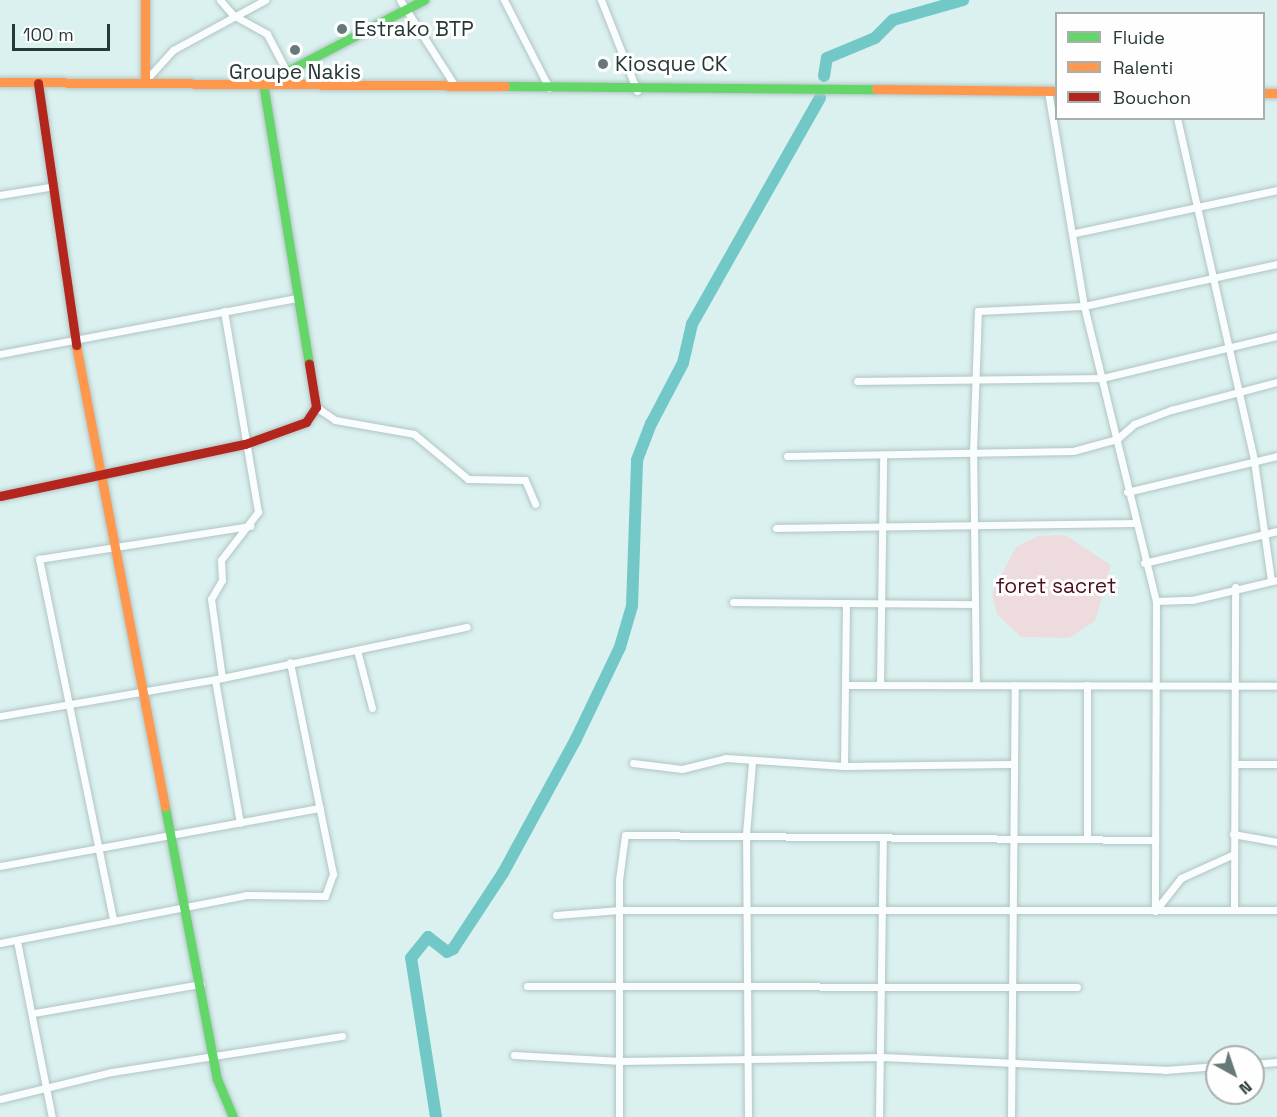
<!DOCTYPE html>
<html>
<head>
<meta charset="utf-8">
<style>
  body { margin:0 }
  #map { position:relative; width:1277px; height:1117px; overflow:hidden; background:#daf1f0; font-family:"Space Grotesk",sans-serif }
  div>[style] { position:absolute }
  .green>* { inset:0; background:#eddbdd }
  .river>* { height:12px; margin:-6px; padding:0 6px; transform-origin:6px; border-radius:6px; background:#72c8c7 }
  .roads { filter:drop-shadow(0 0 2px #b2c4c3) drop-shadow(0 0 2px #b2c4c3) }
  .street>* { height:7px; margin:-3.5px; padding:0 3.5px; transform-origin:3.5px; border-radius:3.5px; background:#f9fdfd }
  .fast>* { height:9px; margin:-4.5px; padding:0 4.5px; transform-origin:4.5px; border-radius:4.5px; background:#63d668 }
  .slow>* { height:9px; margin:-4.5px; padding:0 4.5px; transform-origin:4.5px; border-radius:4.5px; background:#ff974d }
  .jam>* { height:9px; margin:-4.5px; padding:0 4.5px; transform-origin:4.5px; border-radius:4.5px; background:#b3261e }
  .dots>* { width:16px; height:16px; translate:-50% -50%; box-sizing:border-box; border:3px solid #fefefe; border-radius:50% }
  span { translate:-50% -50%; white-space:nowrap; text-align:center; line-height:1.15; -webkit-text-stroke:6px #fefefe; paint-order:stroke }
  .poi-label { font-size:21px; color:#273838 }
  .left { translate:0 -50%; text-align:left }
  .park-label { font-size:21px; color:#4e0e1c }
  .legend { position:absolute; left:1055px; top:12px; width:210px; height:108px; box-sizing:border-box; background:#fefefe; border:2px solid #a8afaf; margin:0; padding:8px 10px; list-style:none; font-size:18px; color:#273838 }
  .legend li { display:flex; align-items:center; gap:12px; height:30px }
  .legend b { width:30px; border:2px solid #a8afaf }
  .north { position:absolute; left:1205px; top:1045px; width:60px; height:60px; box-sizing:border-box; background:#fefefe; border:2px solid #a8afaf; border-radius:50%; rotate:140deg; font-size:16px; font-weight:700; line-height:24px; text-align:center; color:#273838 }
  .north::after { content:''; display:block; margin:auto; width:21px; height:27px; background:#667978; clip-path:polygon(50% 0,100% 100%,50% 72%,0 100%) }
  .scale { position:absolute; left:12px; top:24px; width:98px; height:27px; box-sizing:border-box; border:3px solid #273838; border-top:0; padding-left:8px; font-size:18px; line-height:21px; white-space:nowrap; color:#273838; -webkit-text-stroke:4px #fefefe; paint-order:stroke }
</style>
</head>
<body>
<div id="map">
  <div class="green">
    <i style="clip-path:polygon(1065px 535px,1111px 565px,1095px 621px,1069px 638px,1021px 637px,997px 614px,992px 593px,1016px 547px,1038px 536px)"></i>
  </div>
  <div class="river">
    <i style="left:824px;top:76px;width:18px;rotate:-81deg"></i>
    <i style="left:827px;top:58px;width:52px;rotate:-22.6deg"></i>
    <i style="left:875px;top:38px;width:25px;rotate:-45deg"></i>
    <i style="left:893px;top:20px;width:73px;rotate:-15.9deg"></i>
    <i style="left:436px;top:1117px;width:161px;rotate:-98.9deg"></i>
    <i style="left:411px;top:958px;width:27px;rotate:-51deg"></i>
    <i style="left:428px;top:937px;width:24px;rotate:38deg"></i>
    <i style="left:447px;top:952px;width:7px;rotate:-27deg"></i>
    <i style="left:453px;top:949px;width:91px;rotate:-56.7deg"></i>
    <i style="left:503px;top:873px;width:153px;rotate:-61.4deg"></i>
    <i style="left:576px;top:739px;width:102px;rotate:-64.4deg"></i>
    <i style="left:620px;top:647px;width:43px;rotate:-73.7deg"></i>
    <i style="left:632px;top:606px;width:146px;rotate:-88deg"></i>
    <i style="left:637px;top:460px;width:39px;rotate:-69deg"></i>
    <i style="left:651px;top:424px;width:69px;rotate:-62.3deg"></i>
    <i style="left:683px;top:363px;width:40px;rotate:-77deg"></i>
    <i style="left:692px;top:324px;width:260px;rotate:-60.5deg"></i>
  </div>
  <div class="roads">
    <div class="street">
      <i style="left:220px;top:0;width:20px;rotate:49deg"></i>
      <i style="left:233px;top:15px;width:39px;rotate:29deg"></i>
      <i style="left:267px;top:34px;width:41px;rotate:62.2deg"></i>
      <i style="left:400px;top:0;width:102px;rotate:57.4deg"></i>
      <i style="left:504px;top:0;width:99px;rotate:62.9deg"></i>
      <i style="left:601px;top:0;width:98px;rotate:68.4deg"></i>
      <i style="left:145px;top:81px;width:42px;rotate:-47.9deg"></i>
      <i style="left:173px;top:50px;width:105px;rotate:-28.5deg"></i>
      <i style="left:1048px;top:91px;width:218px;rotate:80.5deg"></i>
      <i style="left:1084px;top:306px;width:304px;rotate:76.3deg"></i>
      <i style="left:1156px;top:601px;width:310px;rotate:90.2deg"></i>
      <i style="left:1177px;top:118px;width:352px;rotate:77.3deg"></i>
      <i style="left:1254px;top:461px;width:121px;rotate:81.9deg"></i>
      <i style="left:0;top:195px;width:50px;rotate:-9.3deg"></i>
      <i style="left:1075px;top:233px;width:207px;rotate:-12deg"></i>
      <i style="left:0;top:354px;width:301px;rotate:-10.7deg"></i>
      <i style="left:857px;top:381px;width:245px;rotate:-0.7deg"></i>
      <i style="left:1102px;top:378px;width:180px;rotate:-13.5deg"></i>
      <i style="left:316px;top:407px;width:23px;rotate:34deg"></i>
      <i style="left:335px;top:420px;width:80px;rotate:10deg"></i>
      <i style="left:414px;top:434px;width:70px;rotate:39.8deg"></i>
      <i style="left:468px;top:479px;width:57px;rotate:1deg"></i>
      <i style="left:525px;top:480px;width:26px;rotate:67deg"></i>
      <i style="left:787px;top:456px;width:286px;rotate:-1deg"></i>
      <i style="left:1073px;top:451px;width:46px;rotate:-15.3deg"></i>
      <i style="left:1117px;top:439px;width:23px;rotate:-41deg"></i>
      <i style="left:1134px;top:424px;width:40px;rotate:-21deg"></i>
      <i style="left:1171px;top:410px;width:110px;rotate:-14.8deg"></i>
      <i style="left:1127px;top:492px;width:154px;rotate:-13.5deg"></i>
      <i style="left:776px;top:528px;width:357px;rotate:-0.8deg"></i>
      <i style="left:1144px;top:563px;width:137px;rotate:-13.5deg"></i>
      <i style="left:1156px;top:601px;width:36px;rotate:-2deg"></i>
      <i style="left:1192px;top:600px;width:87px;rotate:-13.2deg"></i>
      <i style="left:733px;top:602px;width:240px;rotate:0.5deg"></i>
      <i style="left:357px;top:650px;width:60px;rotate:75.5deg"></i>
      <i style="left:222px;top:678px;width:80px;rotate:-97.9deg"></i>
      <i style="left:211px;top:599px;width:22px;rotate:-60deg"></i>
      <i style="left:222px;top:580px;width:20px;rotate:-93deg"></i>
      <i style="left:221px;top:560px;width:61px;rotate:-52.4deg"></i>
      <i style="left:258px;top:512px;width:204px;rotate:-99.6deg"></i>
      <i style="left:215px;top:680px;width:145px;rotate:80.1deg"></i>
      <i style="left:845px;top:685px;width:432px;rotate:0.1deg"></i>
      <i style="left:880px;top:685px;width:227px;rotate:-89.2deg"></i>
      <i style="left:976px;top:685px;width:233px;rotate:-90.7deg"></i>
      <i style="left:973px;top:452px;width:141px;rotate:-88deg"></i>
      <i style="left:978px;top:311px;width:106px;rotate:-2.7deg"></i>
      <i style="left:1084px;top:306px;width:198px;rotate:-12.3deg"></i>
      <i style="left:1087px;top:685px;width:153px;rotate:90deg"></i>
      <i style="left:0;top:716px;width:225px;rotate:-9.7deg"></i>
      <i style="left:222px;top:678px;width:250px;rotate:-11.8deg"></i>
      <i style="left:633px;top:763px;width:49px;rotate:7deg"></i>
      <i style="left:682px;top:769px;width:45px;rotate:-14deg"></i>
      <i style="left:726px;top:758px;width:118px;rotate:3.9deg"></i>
      <i style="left:844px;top:766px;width:167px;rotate:-0.7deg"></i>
      <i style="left:1236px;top:764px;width:41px"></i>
      <i style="left:844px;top:766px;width:163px;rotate:-89.3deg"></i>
      <i style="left:1233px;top:834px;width:45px;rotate:10.3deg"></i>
      <i style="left:0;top:866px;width:325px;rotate:-10.3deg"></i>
      <i style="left:1234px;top:910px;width:323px;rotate:-89.8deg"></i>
      <i style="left:1155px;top:911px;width:42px;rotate:-51.8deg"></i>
      <i style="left:1181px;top:878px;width:58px;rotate:-24.4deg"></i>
      <i style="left:556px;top:915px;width:64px;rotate:-4.5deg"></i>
      <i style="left:620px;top:910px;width:657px"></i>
      <i style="left:113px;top:919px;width:368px;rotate:-101.6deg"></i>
      <i style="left:39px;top:559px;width:214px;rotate:-8.9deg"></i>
      <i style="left:17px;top:941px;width:179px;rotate:78.8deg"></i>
      <i style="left:0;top:943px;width:251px;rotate:-11deg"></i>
      <i style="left:246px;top:895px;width:79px;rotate:0.7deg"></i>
      <i style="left:325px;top:896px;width:23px;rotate:-70deg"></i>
      <i style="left:333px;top:874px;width:216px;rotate:-101.5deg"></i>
      <i style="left:527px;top:986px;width:550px;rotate:0.1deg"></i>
      <i style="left:34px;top:1013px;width:169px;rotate:-9.9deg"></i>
      <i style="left:514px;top:1055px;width:107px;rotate:3.2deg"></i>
      <i style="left:621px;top:1061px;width:261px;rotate:-0.9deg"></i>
      <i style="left:882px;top:1057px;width:283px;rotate:2.6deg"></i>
      <i style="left:1165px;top:1070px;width:52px;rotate:-4.4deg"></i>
      <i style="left:1253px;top:1064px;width:24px;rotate:-5deg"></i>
      <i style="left:0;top:1099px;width:115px;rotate:-13.6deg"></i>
      <i style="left:112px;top:1072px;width:233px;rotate:-8.9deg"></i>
      <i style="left:619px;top:1117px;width:237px;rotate:-90deg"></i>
      <i style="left:619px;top:880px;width:45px;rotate:-82.4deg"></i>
      <i style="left:625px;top:835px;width:530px;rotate:0.54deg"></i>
      <i style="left:748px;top:1117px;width:283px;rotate:-90.4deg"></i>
      <i style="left:746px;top:834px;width:72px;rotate:-85.2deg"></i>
      <i style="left:879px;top:1117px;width:280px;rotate:-89.2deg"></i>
      <i style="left:1011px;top:1117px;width:432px;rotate:-89.5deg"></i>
    </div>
    <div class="fast">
      <i style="left:505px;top:86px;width:371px;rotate:0.5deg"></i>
      <i style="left:309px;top:364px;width:284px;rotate:-99.3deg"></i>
      <i style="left:263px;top:84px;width:182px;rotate:-27.6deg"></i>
      <i style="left:165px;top:807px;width:277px;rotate:79.2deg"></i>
      <i style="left:217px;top:1079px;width:41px;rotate:67.2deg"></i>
    </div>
    <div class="slow">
      <i style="left:145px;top:0;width:81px;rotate:90deg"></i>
      <i style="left:0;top:82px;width:505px;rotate:0.45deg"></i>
      <i style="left:876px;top:89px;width:180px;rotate:0.6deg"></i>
      <i style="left:1264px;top:93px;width:13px"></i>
      <i style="left:76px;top:345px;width:470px;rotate:79.1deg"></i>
    </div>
    <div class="jam">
      <i style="left:38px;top:83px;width:265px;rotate:81.7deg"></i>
      <i style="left:0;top:496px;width:250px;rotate:-12deg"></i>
      <i style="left:245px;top:444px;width:65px;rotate:-19.8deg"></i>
      <i style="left:306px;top:422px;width:18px;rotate:-56deg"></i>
      <i style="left:316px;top:407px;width:44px;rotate:-99.2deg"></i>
    </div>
  </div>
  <div class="dots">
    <i style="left:342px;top:29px;background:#667978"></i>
    <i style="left:295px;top:50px;background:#667978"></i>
    <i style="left:603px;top:64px;background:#667978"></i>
  </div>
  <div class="poi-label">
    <span class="left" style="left:354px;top:29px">Estrako BTP</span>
    <span class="left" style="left:615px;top:64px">Kiosque CK</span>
    <span style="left:295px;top:72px">Groupe Nakis</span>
  </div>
  <div class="park-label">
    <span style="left:1056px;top:586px">foret sacret</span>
  </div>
  <ul class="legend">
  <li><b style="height:8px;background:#63d668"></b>Fluide</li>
  <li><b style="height:8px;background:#ff974d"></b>Ralenti</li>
  <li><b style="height:8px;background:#b3261e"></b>Bouchon</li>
  </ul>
  <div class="north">N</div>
  <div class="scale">100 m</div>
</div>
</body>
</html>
